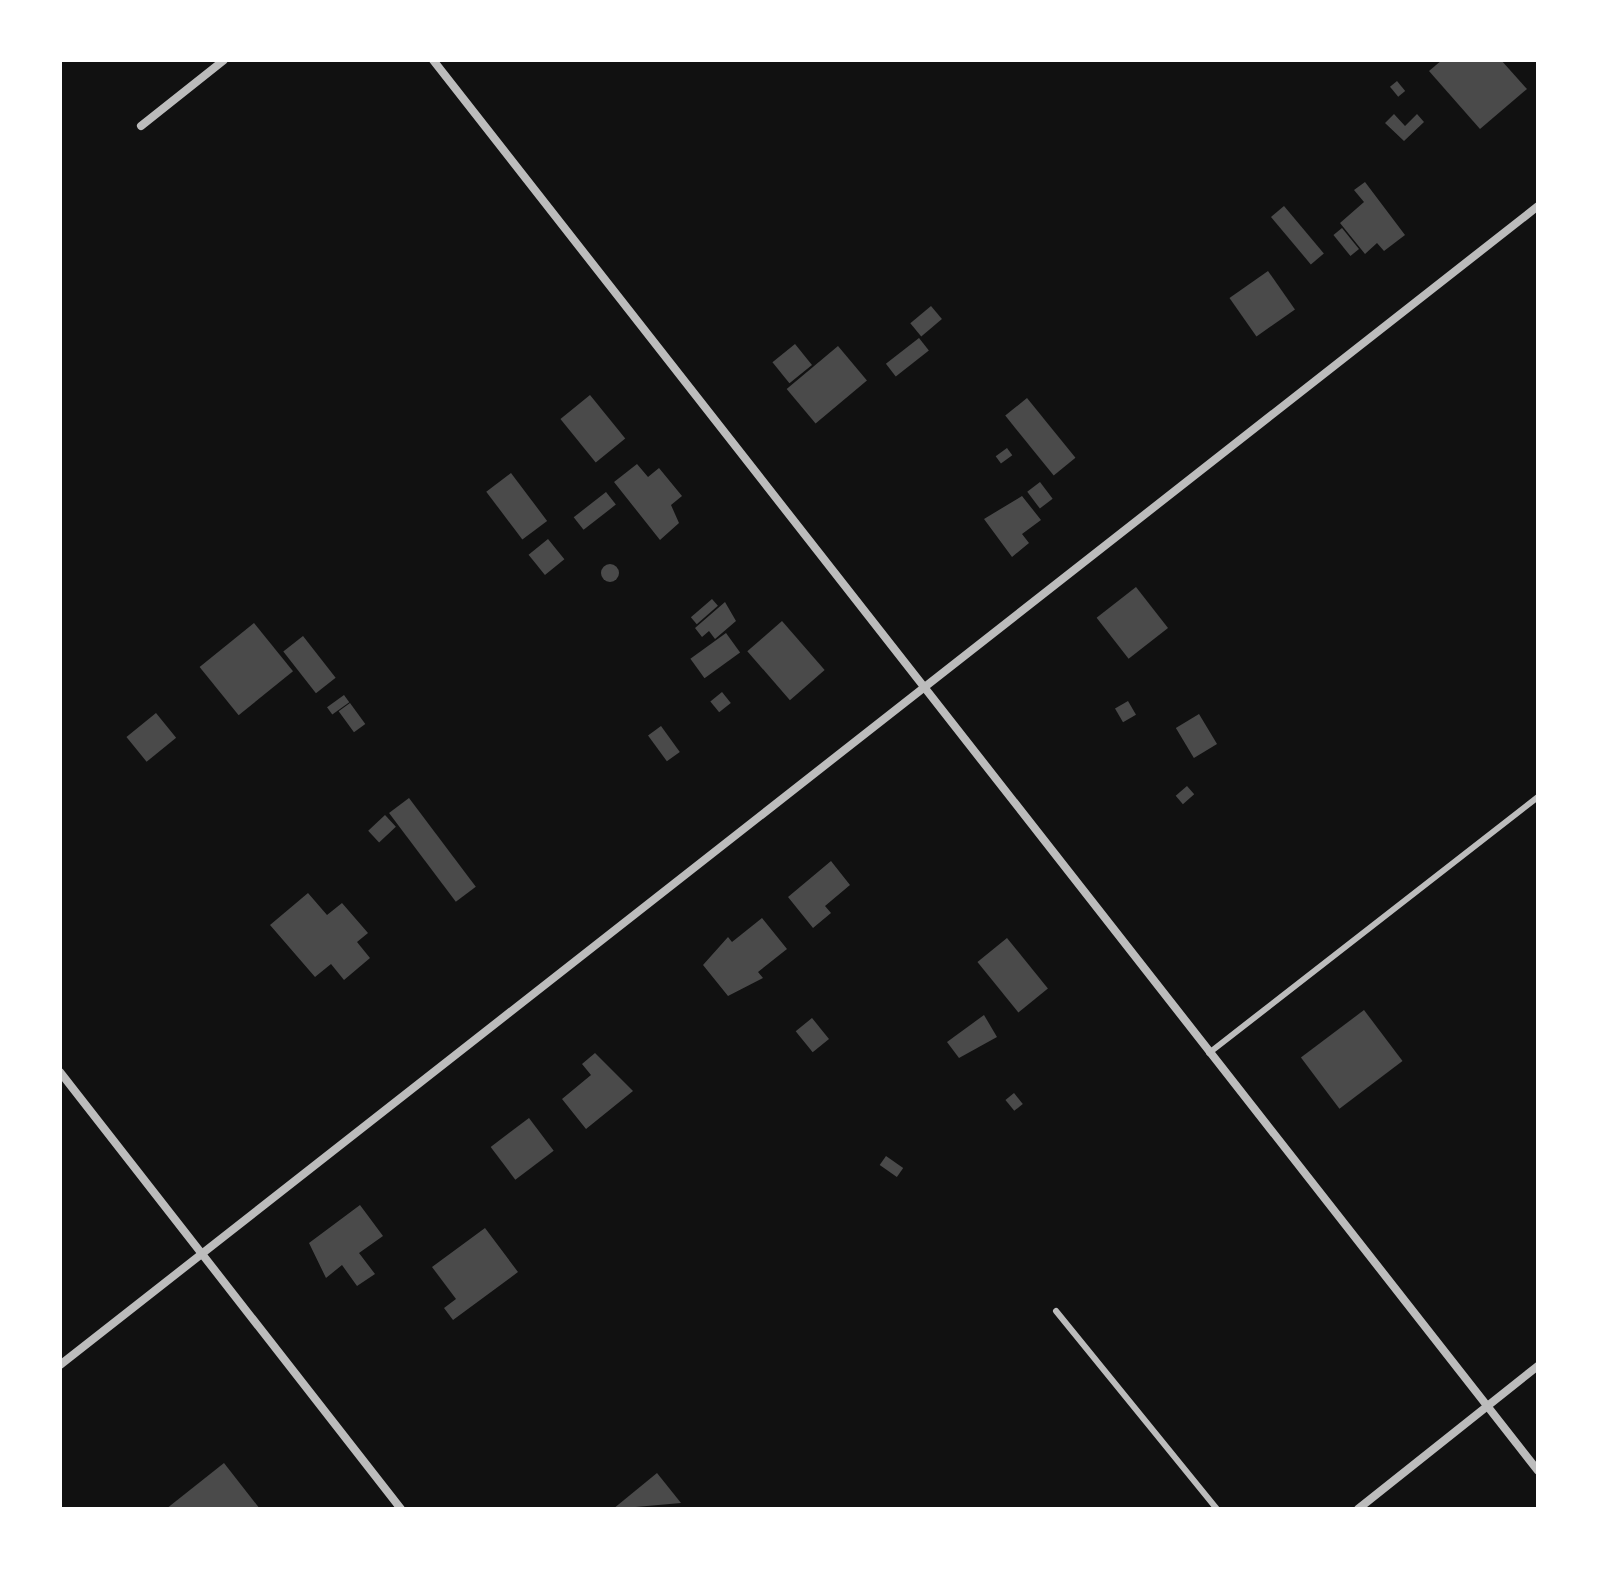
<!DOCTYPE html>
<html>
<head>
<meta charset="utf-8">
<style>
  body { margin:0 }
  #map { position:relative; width:1598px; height:1569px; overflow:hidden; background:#111; font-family:Signika,sans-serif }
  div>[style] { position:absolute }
  .building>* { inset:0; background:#4a4a4a; transform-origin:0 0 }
  .round { border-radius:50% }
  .service>* { height:6px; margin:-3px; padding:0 3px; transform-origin:3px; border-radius:3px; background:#bcbcbc }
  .minor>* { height:8px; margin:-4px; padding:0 4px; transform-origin:4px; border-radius:4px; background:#bcbcbc }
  span { translate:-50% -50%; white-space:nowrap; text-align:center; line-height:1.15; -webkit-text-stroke:6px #fff; paint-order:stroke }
  .frame { position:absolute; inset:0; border:62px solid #fff; pointer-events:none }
</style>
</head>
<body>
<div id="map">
  <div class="building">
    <i style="clip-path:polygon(1442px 60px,1501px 60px,1527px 89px,1480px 129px,1429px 71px)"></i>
    <i style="left:1397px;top:81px;width:13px;height:9px;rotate:51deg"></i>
    <i style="clip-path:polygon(1394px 114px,1405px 126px,1417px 114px,1424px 122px,1404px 141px,1385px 123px)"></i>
    <i style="clip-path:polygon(1365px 182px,1405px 235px,1384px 251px,1377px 243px,1365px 254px,1340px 223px,1364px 202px,1354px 190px)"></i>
    <i style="left:1284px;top:206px;width:62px;height:17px;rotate:50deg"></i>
    <i style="left:1342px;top:228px;width:27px;height:11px;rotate:51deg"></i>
    <i style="left:1268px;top:271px;width:47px;height:47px;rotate:55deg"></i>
    <i style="left:931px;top:306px;width:17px;height:27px;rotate:50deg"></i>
    <i style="left:919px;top:338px;width:16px;height:42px;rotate:52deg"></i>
    <i style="left:795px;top:344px;width:27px;height:29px;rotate:51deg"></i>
    <i style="left:838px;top:346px;width:45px;height:67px;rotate:50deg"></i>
    <i style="left:590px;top:395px;width:56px;height:38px;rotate:51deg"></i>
    <i style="left:1027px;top:398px;width:77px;height:28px;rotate:51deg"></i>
    <i style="left:1007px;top:448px;width:9px;height:14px;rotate:54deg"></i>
    <i style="clip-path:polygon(637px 464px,648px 477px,659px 468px,682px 496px,671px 505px,679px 523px,660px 540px,614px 482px)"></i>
    <i style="left:511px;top:473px;width:60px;height:31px;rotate:53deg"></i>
    <i style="left:1040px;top:482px;width:21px;height:16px;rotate:53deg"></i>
    <i style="left:606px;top:492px;width:16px;height:41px;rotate:52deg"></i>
    <i style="clip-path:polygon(1022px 496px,1041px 520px,1022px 534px,1029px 543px,1012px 557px,984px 519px)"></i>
    <i style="left:548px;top:539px;width:26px;height:25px;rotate:51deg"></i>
    <i class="round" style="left:601px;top:564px;width:18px;height:18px"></i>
    <i style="left:1136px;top:587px;width:52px;height:50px;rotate:52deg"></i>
    <i style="left:712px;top:599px;width:9px;height:28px;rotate:49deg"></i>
    <i style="clip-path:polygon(725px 602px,736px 621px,715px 639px,709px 631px,702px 637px,695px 628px)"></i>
    <i style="left:782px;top:621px;width:65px;height:46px;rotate:49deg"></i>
    <i style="left:254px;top:623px;width:62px;height:70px;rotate:51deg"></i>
    <i style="left:726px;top:633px;width:24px;height:44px;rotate:54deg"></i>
    <i style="left:303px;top:636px;width:53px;height:25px;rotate:52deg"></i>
    <i style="left:722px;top:692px;width:14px;height:15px;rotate:51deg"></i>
    <i style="left:344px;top:695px;width:9px;height:21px;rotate:54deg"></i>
    <i style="left:1128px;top:701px;width:16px;height:15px;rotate:60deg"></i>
    <i style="left:350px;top:703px;width:26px;height:14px;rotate:54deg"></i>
    <i style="left:156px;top:713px;width:32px;height:38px;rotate:51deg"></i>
    <i style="left:1199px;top:714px;width:35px;height:27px;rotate:59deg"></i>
    <i style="left:661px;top:726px;width:32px;height:16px;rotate:54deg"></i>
    <i style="left:1187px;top:786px;width:11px;height:15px;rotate:49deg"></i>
    <i style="left:409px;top:798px;width:111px;height:25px;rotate:53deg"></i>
    <i style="left:385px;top:815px;width:16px;height:23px;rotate:47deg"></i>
    <i style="clip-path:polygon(831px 861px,850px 885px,825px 906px,831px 913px,813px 928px,788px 897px)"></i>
    <i style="clip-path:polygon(308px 893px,327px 915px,342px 903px,368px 933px,357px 942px,370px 958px,344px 980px,331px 964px,315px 977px,270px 925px)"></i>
    <i style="clip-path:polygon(762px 918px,787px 949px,758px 972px,763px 978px,728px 996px,703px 965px,728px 937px,732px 942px)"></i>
    <i style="left:1007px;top:938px;width:65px;height:38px;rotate:51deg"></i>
    <i style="left:1364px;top:1010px;width:64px;height:79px;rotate:53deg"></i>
    <i style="clip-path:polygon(984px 1015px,997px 1037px,959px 1058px,947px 1042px)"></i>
    <i style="left:812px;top:1018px;width:27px;height:21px;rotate:51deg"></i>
    <i style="clip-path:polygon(595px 1053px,633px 1091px,586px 1129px,562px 1099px,591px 1075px,582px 1064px)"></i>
    <i style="left:1014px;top:1093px;width:14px;height:11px;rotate:51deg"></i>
    <i style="left:529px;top:1118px;width:41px;height:48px;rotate:53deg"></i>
    <i style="left:886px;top:1156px;width:21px;height:11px;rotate:35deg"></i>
    <i style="clip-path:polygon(360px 1205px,383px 1236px,359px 1253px,375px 1274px,357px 1286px,342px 1265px,326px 1278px,309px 1243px)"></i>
    <i style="clip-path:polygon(485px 1228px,518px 1272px,453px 1320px,444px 1308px,456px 1299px,432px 1267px)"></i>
    <i style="clip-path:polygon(224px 1463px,260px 1509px,166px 1509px)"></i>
    <i style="clip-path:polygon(657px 1473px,681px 1503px,613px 1509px)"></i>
  </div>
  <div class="service">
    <i style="left:1209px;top:1053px;width:417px;rotate:-37.9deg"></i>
    <i style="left:1056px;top:1311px;width:255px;rotate:50.9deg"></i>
  </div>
  <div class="minor">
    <i style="left:433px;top:60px;width:1792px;rotate:51.93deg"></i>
    <i style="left:141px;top:126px;width:106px;rotate:-38.5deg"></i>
    <i style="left:60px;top:1072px;width:554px;rotate:52.03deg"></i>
    <i style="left:60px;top:1365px;width:1878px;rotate:-38.1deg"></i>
    <i style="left:1358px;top:1509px;width:230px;rotate:-38.5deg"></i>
  </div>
  <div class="frame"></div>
</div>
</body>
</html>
